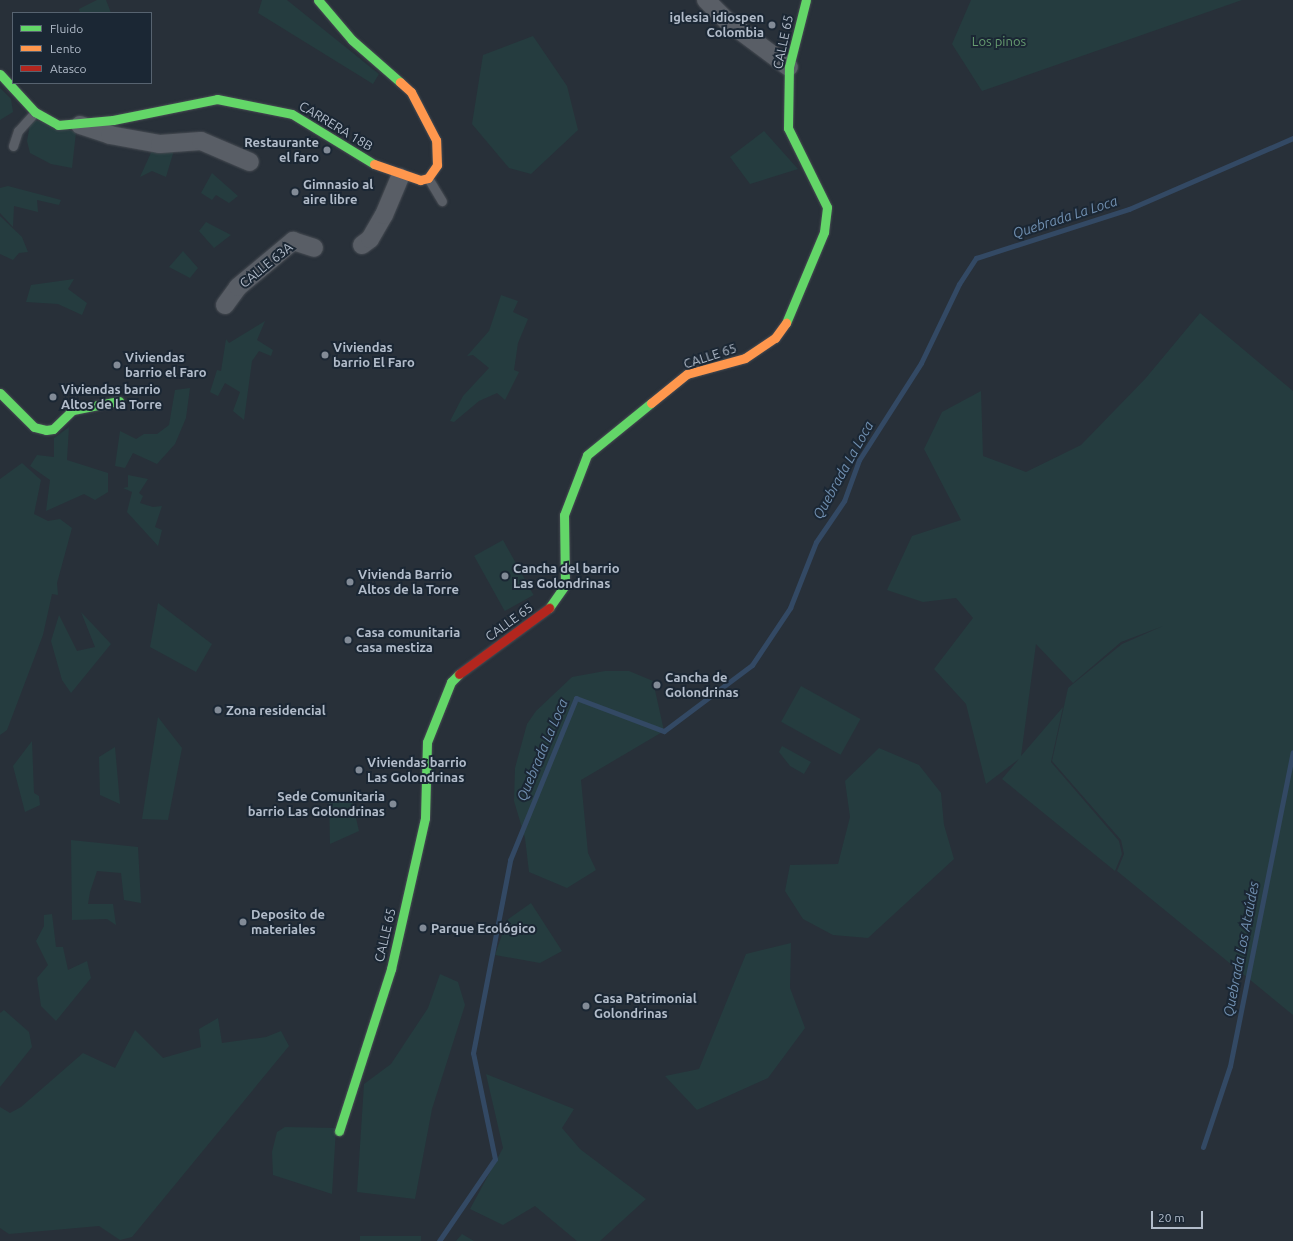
<!DOCTYPE html>
<html>
<head>
<meta charset="utf-8">
<style>
  body { margin:0 }
  #map { position:relative; width:1293px; height:1241px; overflow:hidden; background:#283039; font-family:Ubuntu,sans-serif }
  div>[style] { position:absolute }
  .green>* { inset:0; background:#253c3f; transform-origin:0 0 }
  .stream>* { height:5px; margin:-2.5px; padding:0 2.5px; transform-origin:2.5px; border-radius:2.5px; background:#334964 }
  .roads { filter:drop-shadow(0 0 1px #474c53) drop-shadow(0 0 1px #474c53) }
  .lane>* { height:9px; margin:-4.5px; padding:0 4.5px; transform-origin:4.5px; border-radius:4.5px; background:#595e66 }
  .street>* { height:18px; margin:-9px; padding:0 9px; transform-origin:9px; border-radius:9px; background:#595e66 }
  .fast>* { height:9px; margin:-4.5px; padding:0 4.5px; transform-origin:4.5px; border-radius:4.5px; background:#63d668 }
  .slow>* { height:9px; margin:-4.5px; padding:0 4.5px; transform-origin:4.5px; border-radius:4.5px; background:#ff974d }
  .jam>* { height:9px; margin:-4.5px; padding:0 4.5px; transform-origin:4.5px; border-radius:4.5px; background:#b3261e }
  .dots>* { width:11px; height:11px; translate:-50% -50%; box-sizing:border-box; border:2px solid #1b2734; border-radius:50% }
  span { translate:-50% -50%; white-space:nowrap; text-align:center; line-height:1.15; -webkit-text-stroke:4px #1b2734; paint-order:stroke }
  .poi-label { font-size:13px; color:#b2bcca; font-weight:700 }
  .right { translate:-100% -50%; text-align:right }
  .left { translate:0 -50%; text-align:left }
  .park-label { font-size:13px; color:#679d71 }
  .street-label { font-size:13px; color:#b2bcca }
  .water-label { font-size:14px; color:#708fb0; font-style:italic }
  .legend { position:absolute; left:12px; top:12px; width:140px; height:72px; box-sizing:border-box; background:#1b2734; border:1px solid #576370; margin:0; padding:5px 7px; list-style:none; font-size:12px; color:#b2bcca }
  .legend li { display:flex; align-items:center; gap:8px; height:20px }
  .legend b { width:20px; border:1px solid #576370 }
  .scale { position:absolute; left:1151px; top:1211px; width:52px; height:18px; box-sizing:border-box; border:2px solid #b2bcca; border-top:0; padding-left:5px; font-size:12px; line-height:14px; white-space:nowrap; color:#b2bcca; -webkit-text-stroke:3px #1b2734; paint-order:stroke }
</style>
</head>
<body>
<div id="map">
  <div class="green">
    <i style="clip-path:polygon(97px 0,106px 0,111px 13px,80px 13px,79px 9px)"></i>
    <i style="clip-path:polygon(262px 0,287px 0,379px 74px,373px 84px,258px 13px)"></i>
    <i style="clip-path:polygon(971px 0,1242px 0,982px 91px,952px 44px)"></i>
    <i style="clip-path:polygon(533px 36px,567px 86px,578px 130px,531px 174px,509px 168px,472px 124px,483px 55px)"></i>
    <i style="clip-path:polygon(0 88px,11px 99px,13px 112px,0 120px)"></i>
    <i style="clip-path:polygon(31px 119px,76px 132px,72px 168px,51px 164px,30px 153px,27px 141px)"></i>
    <i style="clip-path:polygon(764px 131px,798px 169px,750px 184px,730px 157px)"></i>
    <i style="clip-path:polygon(154px 146px,175px 147px,166px 177px,152px 171px,140px 177px)"></i>
    <i style="clip-path:polygon(212px 173px,238px 196px,229px 203px,216px 195px,212px 200px,201px 193px)"></i>
    <i style="clip-path:polygon(8px 186px,61px 200px,59px 205px,37px 200px,38px 212px,14px 206px,13px 227px,0 213px,0 188px)"></i>
    <i style="clip-path:polygon(0 216px,22px 237px,28px 252px,19px 253px,13px 260px,0 254px)"></i>
    <i style="clip-path:polygon(206px 222px,231px 235px,214px 248px,199px 231px)"></i>
    <i style="clip-path:polygon(183px 251px,198px 268px,190px 278px,169px 267px)"></i>
    <i style="clip-path:polygon(74px 279px,68px 289px,87px 303px,82px 315px,58px 304px,26px 302px,31px 285px)"></i>
    <i style="clip-path:polygon(501px 295px,518px 301px,513px 312px,528px 319px,518px 343px,514px 370px,519px 372px,505px 400px,497px 393px,479px 401px,454px 422px,450px 421px,463px 396px,489px 368px,473px 355px,467px 356px,489px 331px)"></i>
    <i style="clip-path:polygon(1200px 313px,1293px 391px,1293px 1015px,1117px 871px,1124px 854px,1121px 840px,1052px 761px,1068px 688px,1122px 644px,1163px 626px,1121px 642px,1073px 683px,1036px 644px,1021px 756px,1063px 707px,1051px 762px,1119px 841px,1122px 854px,1115px 871px,1002px 779px,1019px 759px,986px 784px,966px 704px,934px 669px,973px 618px,956px 598px,923px 602px,887px 590px,912px 536px,961px 520px,924px 449px,942px 412px,981px 391px,983px 456px,1026px 472px,1081px 445px,1145px 379px)"></i>
    <i style="clip-path:polygon(265px 321px,257px 340px,273px 350px,271px 356px,259px 351px,252px 361px,244px 420px,233px 411px,240px 392px,225px 383px,218px 396px,210px 392px,217px 370px,221px 371px,226px 339px,229px 343px)"></i>
    <i style="clip-path:polygon(190px 388px,186px 418px,175px 444px,157px 464px,133px 453px,125px 468px,115px 466px,120px 431px,136px 439px,144px 434px,157px 434px,169px 425px,175px 390px)"></i>
    <i style="clip-path:polygon(69px 427px,67px 460px,108px 473px,108px 492px,95px 500px,84px 494px,46px 511px,50px 480px,30px 466px,37px 455px,54px 457px,54px 438px)"></i>
    <i style="clip-path:polygon(22px 463px,41px 480px,34px 514px,48px 521px,60px 519px,72px 528px,57px 583px,58px 595px,52px 594px,43px 635px,7px 730px,0 735px,0 479px)"></i>
    <i style="clip-path:polygon(128px 475px,148px 479px,139px 493px,143px 496px,140px 503px,153px 507px,162px 506px,155px 527px,162px 530px,158px 546px,127px 512px,132px 492px,123px 488px,128px 487px)"></i>
    <i style="left:503px;top:540px;width:63px;height:33px;rotate:61deg"></i>
    <i style="clip-path:polygon(158px 603px,212px 644px,196px 672px,150px 647px)"></i>
    <i style="clip-path:polygon(81px 612px,111px 644px,71px 693px,62px 680px,51px 641px,59px 615px,77px 651px,95px 647px)"></i>
    <i style="clip-path:polygon(605px 671px,629px 671px,653px 681px,664px 731px,581px 780px,588px 853px,596px 870px,567px 888px,529px 872px,525px 838px,514px 801px,515px 768px,527px 724px,536px 711px,572px 677px)"></i>
    <i style="left:801px;top:686px;width:68px;height:41px;rotate:29deg"></i>
    <i style="clip-path:polygon(158px 717px,182px 748px,168px 820px,142px 819px)"></i>
    <i style="clip-path:polygon(32px 741px,34px 793px,39px 796px,40px 805px,25px 812px,13px 766px)"></i>
    <i style="clip-path:polygon(782px 746px,811px 762px,804px 774px,790px 766px,779px 752px)"></i>
    <i style="clip-path:polygon(115px 747px,120px 804px,100px 795px,99px 757px)"></i>
    <i style="clip-path:polygon(879px 748px,919px 765px,941px 793px,944px 825px,954px 859px,868px 938px,833px 935px,803px 919px,785px 891px,790px 865px,838px 864px,850px 817px,845px 781px)"></i>
    <i style="clip-path:polygon(350px 793px,359px 831px,330px 844px,329px 794px)"></i>
    <i style="clip-path:polygon(71px 840px,138px 847px,141px 903px,124px 900px,121px 873px,97px 871px,90px 892px,88px 904px,113px 904px,116px 925px,107px 919px,72px 920px)"></i>
    <i style="clip-path:polygon(531px 903px,562px 951px,540px 963px,495px 955px,507px 920px)"></i>
    <i style="clip-path:polygon(52px 914px,56px 947px,63px 947px,68px 970px,87px 961px,91px 978px,56px 1021px,41px 1006px,37px 978px,48px 965px,36px 941px,44px 926px,44px 915px)"></i>
    <i style="clip-path:polygon(791px 943px,790px 988px,805px 1028px,768px 1078px,697px 1110px,665px 1076px,699px 1069px,746px 954px)"></i>
    <i style="clip-path:polygon(440px 974px,458px 982px,465px 1005px,432px 1109px,415px 1199px,357px 1192px,364px 1084px,391px 1064px,428px 1008px)"></i>
    <i style="clip-path:polygon(4px 1010px,29px 1032px,32px 1047px,0 1087px,0 1013px)"></i>
    <i style="clip-path:polygon(218px 1018px,222px 1043px,266px 1037px,281px 1031px,289px 1046px,132px 1237px,120px 1240px,99px 1226px,9px 1234px,0 1228px,0 1107px,10px 1113px,21px 1107px,83px 1053px,115px 1068px,135px 1030px,163px 1058px,201px 1047px,199px 1029px)"></i>
    <i style="clip-path:polygon(486px 1074px,574px 1109px,562px 1128px,580px 1149px,646px 1199px,600px 1241px,577px 1241px,535px 1206px,503px 1225px,470px 1209px,503px 1148px)"></i>
    <i style="clip-path:polygon(285px 1127px,336px 1128px,332px 1194px,273px 1175px,272px 1152px,277px 1132px)"></i>
    <i style="clip-path:polygon(462px 1234px,474px 1241px,456px 1241px)"></i>
    <i style="left:360px;top:1236px;width:61px;height:5px"></i>
  </div>
  <div class="stream">
    <i style="left:1203px;top:1147px;width:85px;rotate:-71.6deg"></i>
    <i style="left:1230px;top:1066px;width:320px;rotate:-78.7deg"></i>
    <i style="left:439px;top:1241px;width:99px;rotate:-55.7deg"></i>
    <i style="left:495px;top:1159px;width:108px;rotate:-101.7deg"></i>
    <i style="left:473px;top:1053px;width:197px;rotate:-79.1deg"></i>
    <i style="left:510px;top:860px;width:175px;rotate:-67.8deg"></i>
    <i style="left:576px;top:698px;width:94px;rotate:20.6deg"></i>
    <i style="left:664px;top:731px;width:110px;rotate:-36.9deg"></i>
    <i style="left:752px;top:665px;width:69px;rotate:-56.3deg"></i>
    <i style="left:790px;top:608px;width:71px;rotate:-68.5deg"></i>
    <i style="left:816px;top:542px;width:50px;rotate:-55.7deg"></i>
    <i style="left:844px;top:501px;width:44px;rotate:-69.9deg"></i>
    <i style="left:859px;top:460px;width:115px;rotate:-57.4deg"></i>
    <i style="left:921px;top:363px;width:88px;rotate:-64.3deg"></i>
    <i style="left:959px;top:284px;width:31px;rotate:-57deg"></i>
    <i style="left:976px;top:258px;width:161px;rotate:-17.8deg"></i>
    <i style="left:1129px;top:209px;width:179px;rotate:-23.4deg"></i>
  </div>
  <div class="roads">
    <div class="lane">
      <i style="left:13px;top:146px;width:16px;rotate:-72deg"></i>
      <i style="left:18px;top:131px;width:25px;rotate:-48deg"></i>
      <i style="left:428px;top:178px;width:27px;rotate:59deg"></i>
    </div>
    <div class="street">
      <i style="left:706px;top:0;width:30px;rotate:45deg"></i>
      <i style="left:727px;top:21px;width:77px;rotate:36.6deg"></i>
      <i style="left:80px;top:125px;width:32px;rotate:18deg"></i>
      <i style="left:110px;top:135px;width:51px;rotate:10.2deg"></i>
      <i style="left:160px;top:144px;width:41px;rotate:-4.2deg"></i>
      <i style="left:201px;top:141px;width:53px;rotate:23.2deg"></i>
      <i style="left:362px;top:245px;width:10px;rotate:-37deg"></i>
      <i style="left:370px;top:239px;width:28px;rotate:-60deg"></i>
      <i style="left:384px;top:215px;width:41px;rotate:-67.2deg"></i>
      <i style="left:225px;top:305px;width:22px;rotate:-54deg"></i>
      <i style="left:238px;top:287px;width:72px;rotate:-39.9deg"></i>
      <i style="left:293px;top:241px;width:22px;rotate:18deg"></i>
    </div>
    <div class="fast">
      <i style="left:318px;top:0;width:52px;rotate:49.6deg"></i>
      <i style="left:352px;top:40px;width:64px;rotate:41.2deg"></i>
      <i style="left:0;top:74px;width:52px;rotate:47.4deg"></i>
      <i style="left:35px;top:112px;width:26px;rotate:29deg"></i>
      <i style="left:58px;top:125px;width:55px;rotate:-5.2deg"></i>
      <i style="left:113px;top:120px;width:106px;rotate:-11.4deg"></i>
      <i style="left:217px;top:99px;width:76px;rotate:11.3deg"></i>
      <i style="left:292px;top:114px;width:96px;rotate:31.4deg"></i>
      <i style="left:786px;top:323px;width:99px;rotate:-67.3deg"></i>
      <i style="left:824px;top:232px;width:25px;rotate:-83deg"></i>
      <i style="left:827px;top:207px;width:88px;rotate:-116.3deg"></i>
      <i style="left:788px;top:128px;width:61px;rotate:-89.1deg"></i>
      <i style="left:789px;top:67px;width:69px;rotate:-75.8deg"></i>
      <i style="left:0;top:393px;width:48px;rotate:45deg"></i>
      <i style="left:34px;top:427px;width:12px;rotate:14deg"></i>
      <i style="left:46px;top:430px;width:7px;rotate:-8deg"></i>
      <i style="left:53px;top:429px;width:28px;rotate:-44deg"></i>
      <i style="left:73px;top:410px;width:47px;rotate:-11.1deg"></i>
      <i style="left:549px;top:608px;width:28px;rotate:-55deg"></i>
      <i style="left:565px;top:585px;width:70px;rotate:-90.8deg"></i>
      <i style="left:564px;top:515px;width:64px;rotate:-69deg"></i>
      <i style="left:587px;top:455px;width:82px;rotate:-39.1deg"></i>
      <i style="left:339px;top:1131px;width:170px;rotate:-72.2deg"></i>
      <i style="left:391px;top:969px;width:155px;rotate:-77.3deg"></i>
      <i style="left:425px;top:818px;width:76px;rotate:-88.5deg"></i>
      <i style="left:427px;top:742px;width:65px;rotate:-68.2deg"></i>
      <i style="left:451px;top:682px;width:11px;rotate:-45deg"></i>
    </div>
    <div class="slow">
      <i style="left:374px;top:164px;width:49px;rotate:19.2deg"></i>
      <i style="left:420px;top:180px;width:8px;rotate:-14deg"></i>
      <i style="left:428px;top:178px;width:16px;rotate:-55deg"></i>
      <i style="left:437px;top:165px;width:25px;rotate:-92deg"></i>
      <i style="left:436px;top:140px;width:54px;rotate:-117.5deg"></i>
      <i style="left:411px;top:92px;width:15px;rotate:-138deg"></i>
      <i style="left:651px;top:403px;width:46px;rotate:-38.9deg"></i>
      <i style="left:687px;top:374px;width:60px;rotate:-15.4deg"></i>
      <i style="left:745px;top:358px;width:36px;rotate:-34deg"></i>
      <i style="left:775px;top:338px;width:19px;rotate:-54deg"></i>
    </div>
    <div class="jam">
      <i style="left:459px;top:674px;width:112px;rotate:-36.3deg"></i>
    </div>
  </div>
  <div class="dots">
    <i style="left:772px;top:25px;background:#828b97"></i>
    <i style="left:327px;top:150px;background:#828b97"></i>
    <i style="left:295px;top:192px;background:#828b97"></i>
    <i style="left:325px;top:355px;background:#828b97"></i>
    <i style="left:117px;top:365px;background:#828b97"></i>
    <i style="left:53px;top:397px;background:#828b97"></i>
    <i style="left:505px;top:576px;background:#828b97"></i>
    <i style="left:350px;top:582px;background:#828b97"></i>
    <i style="left:348px;top:640px;background:#828b97"></i>
    <i style="left:657px;top:685px;background:#828b97"></i>
    <i style="left:218px;top:710px;background:#828b97"></i>
    <i style="left:359px;top:770px;background:#828b97"></i>
    <i style="left:393px;top:804px;background:#828b97"></i>
    <i style="left:243px;top:922px;background:#828b97"></i>
    <i style="left:423px;top:928px;background:#828b97"></i>
    <i style="left:586px;top:1006px;background:#828b97"></i>
  </div>
  <div class="poi-label">
    <span class="right" style="left:764px;top:25px">iglesia idiospen<br>Colombia</span>
    <span class="right" style="left:319px;top:150px">Restaurante<br>el faro</span>
    <span class="left" style="left:303px;top:192px">Gimnasio al<br>aire libre</span>
    <span class="left" style="left:333px;top:355px">Viviendas<br>barrio El Faro</span>
    <span class="left" style="left:125px;top:365px">Viviendas<br>barrio el Faro</span>
    <span class="left" style="left:61px;top:397px">Viviendas barrio<br>Altos de la Torre</span>
    <span class="left" style="left:513px;top:576px">Cancha del barrio<br>Las Golondrinas</span>
    <span class="left" style="left:358px;top:582px">Vivienda Barrio<br>Altos de la Torre</span>
    <span class="left" style="left:356px;top:640px">Casa comunitaria<br>casa mestiza</span>
    <span class="left" style="left:665px;top:685px">Cancha de<br>Golondrinas</span>
    <span class="left" style="left:226px;top:710px">Zona residencial</span>
    <span class="left" style="left:367px;top:770px">Viviendas barrio<br>Las Golondrinas</span>
    <span class="right" style="left:385px;top:804px">Sede Comunitaria<br>barrio Las Golondrinas</span>
    <span class="left" style="left:251px;top:922px">Deposito de<br>materiales</span>
    <span class="left" style="left:431px;top:928px">Parque Ecológico</span>
    <span class="left" style="left:594px;top:1006px">Casa Patrimonial<br>Golondrinas</span>
  </div>
  <div class="park-label">
    <span style="left:999px;top:41px">Los pinos</span>
  </div>
  <div class="street-label">
    <span style="left:783px;top:42px;rotate:-78deg">CALLE 65</span>
    <span style="left:336px;top:126px;rotate:31deg">CARRERA 18B</span>
    <span style="left:266px;top:265px;rotate:-39deg">CALLE 63A</span>
    <span style="left:710px;top:356px;rotate:-18deg">CALLE 65</span>
    <span style="left:509px;top:622px;rotate:-36deg">CALLE 65</span>
    <span style="left:385px;top:935px;rotate:-77deg">CALLE 65</span>
  </div>
  <div class="water-label">
    <span style="left:1065px;top:217px;rotate:-18deg">Quebrada La Loca</span>
    <span style="left:843px;top:470px;rotate:-61deg">Quebrada La Loca</span>
    <span style="left:542px;top:750px;rotate:-67deg">Quebrada La Loca</span>
    <span style="left:1241px;top:949px;rotate:-79deg">Quebrada Los Ataúdes</span>
  </div>
  <ul class="legend">
  <li><b style="height:5px;background:#63d668"></b>Fluido</li>
  <li><b style="height:5px;background:#ff974d"></b>Lento</li>
  <li><b style="height:5px;background:#b3261e"></b>Atasco</li>
  </ul>
  <div class="scale">20 m</div>
</div>
</body>
</html>
